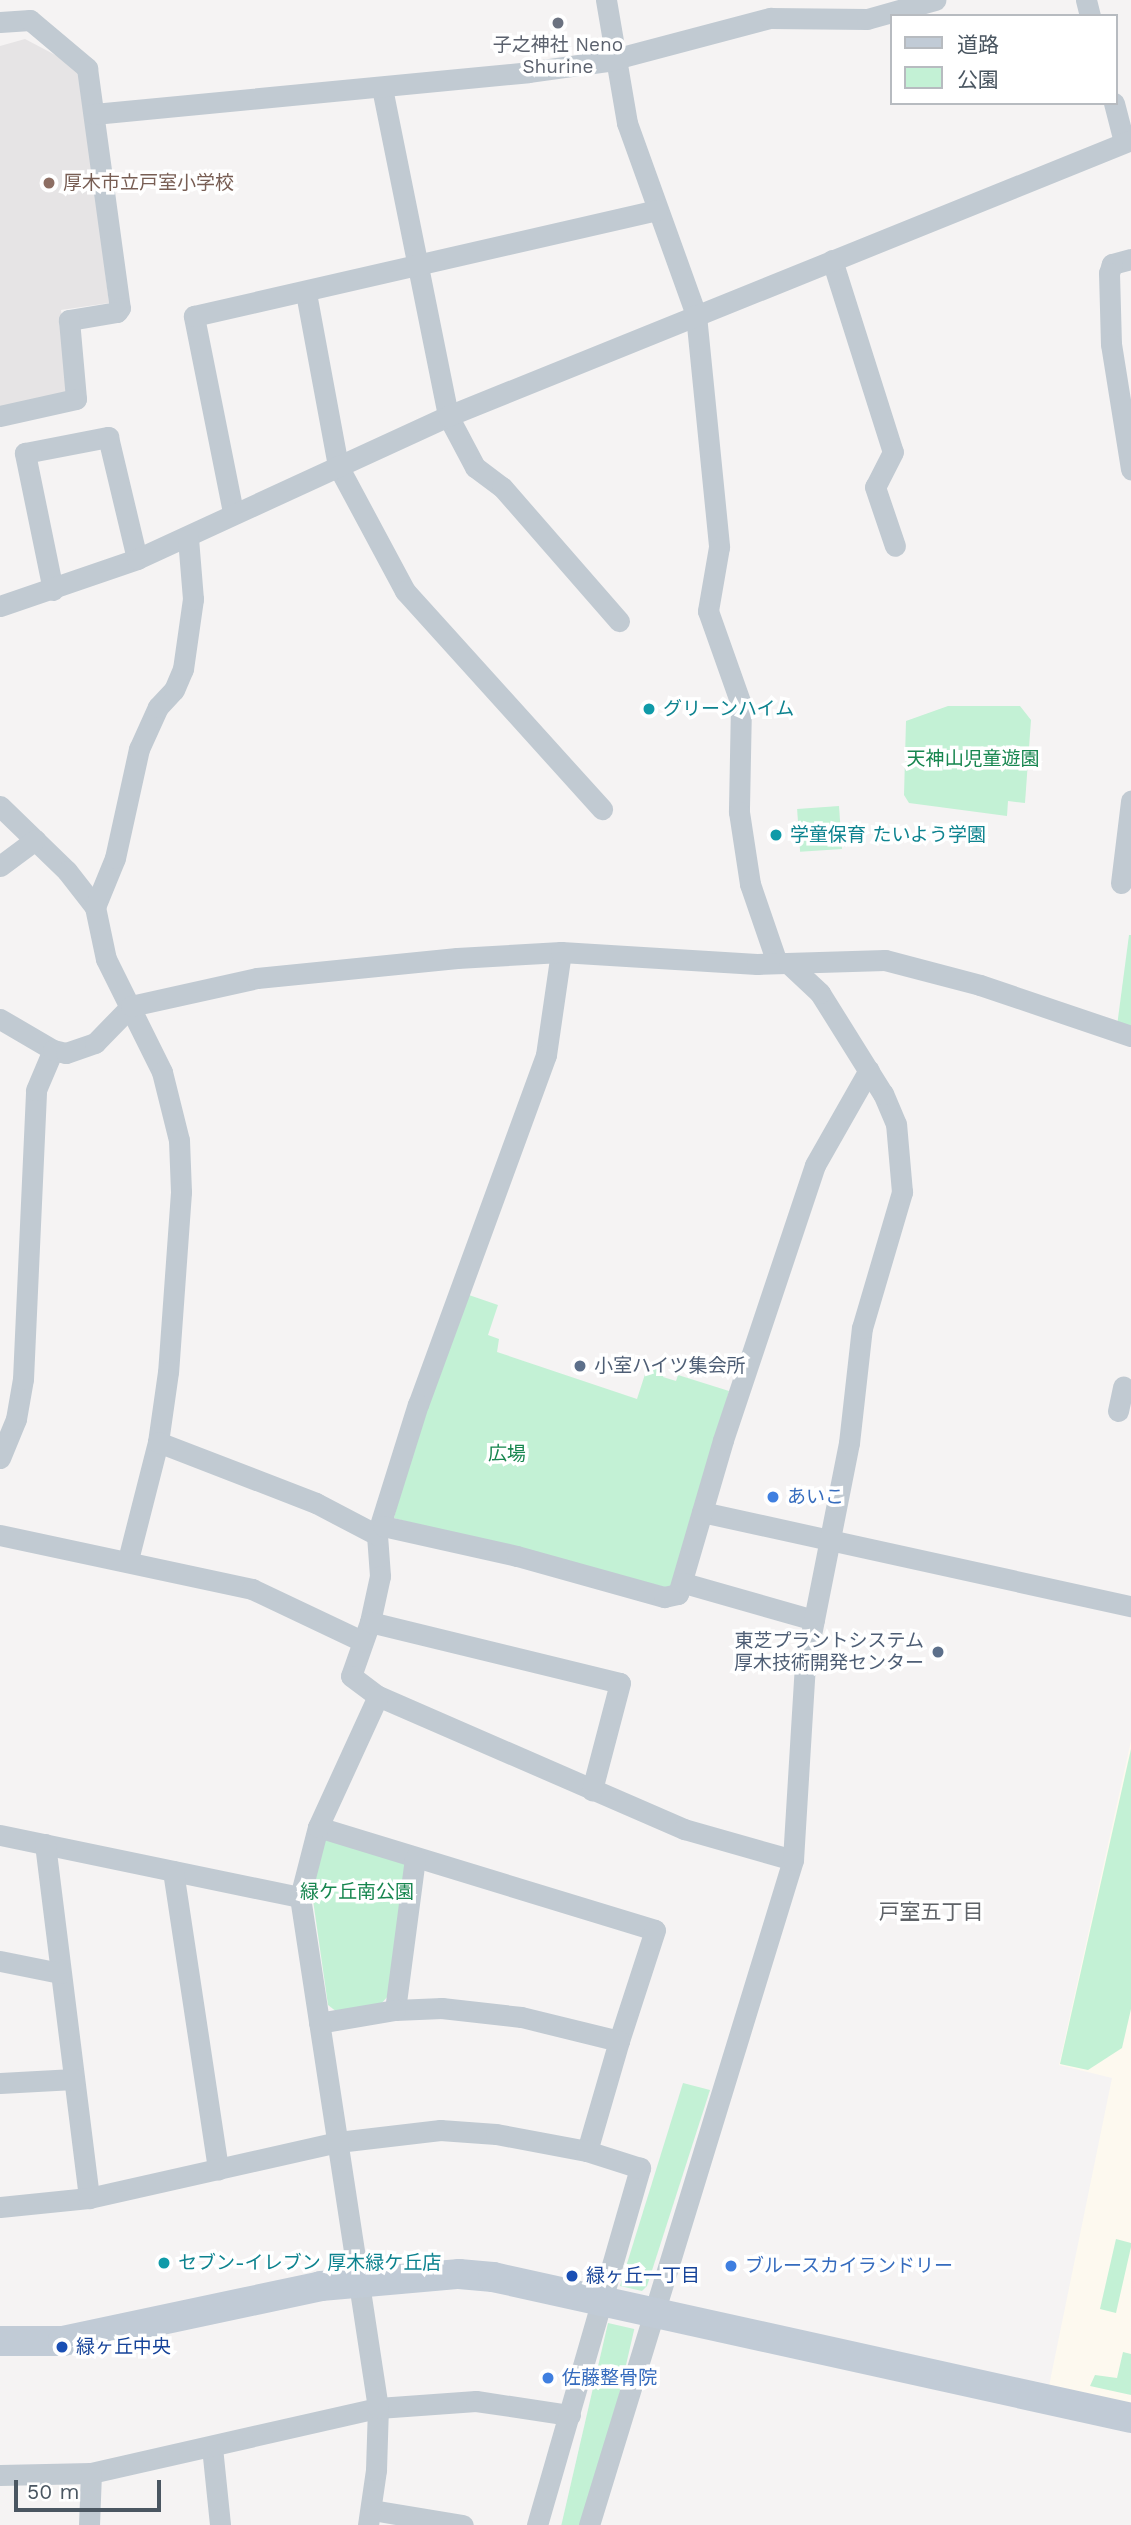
<!DOCTYPE html>
<html>
<head>
<meta charset="utf-8">
<style>
  body { margin:0 }
  #map { position:relative; width:1131px; height:2525px; overflow:hidden; background:#f5f3f3; font-family:"Work Sans","Noto Sans JP",sans-serif }
  div>[style] { position:absolute }
  .commercial>* { inset:0; background:#fdf9ef }
  .education>* { inset:0; background:#e6e4e5 }
  .green>* { inset:0; background:#c3f1d5; transform-origin:0 0 }
  .street>* { height:21px; margin:-10.5px; padding:0 10.5px; transform-origin:10.5px; border-radius:10.5px; background:#c1cad2 }
  .secondary>* { height:30px; margin:-15px; padding:0 15px; transform-origin:15px; border-radius:15px; background:#c1cbd6 }
  .dots>* { width:19px; height:19px; translate:-50% -50%; box-sizing:border-box; border:4px solid #fff; border-radius:50% }
  span { translate:-50% -50%; white-space:nowrap; text-align:center; line-height:1.15; -webkit-text-stroke:7px #fff; paint-order:stroke }
  .worship-label { font-size:19px; color:#5b616d }
  .education-label { font-size:19px; color:#785e54 }
  .left { translate:0 -50%; text-align:left }
  .culture-label { font-size:19px; color:#0d838f }
  .park-label { font-size:19px; color:#17864f }
  .service-label { font-size:19px; color:#4e5e75 }
  .right { translate:-100% -50%; text-align:right }
  .shop-label { font-size:19px; color:#366cbe }
  .transit-label { font-size:19px; color:#164399 }
  .neighbourhood-label { font-size:21px; color:#5f6368 }
  .legend { position:absolute; left:890px; top:14px; width:228px; height:91px; box-sizing:border-box; background:#fff; border:2px solid #b7bbc0; margin:0; padding:9px 12px; list-style:none; font-size:21px; color:#4a5661 }
  .legend li { display:flex; align-items:center; gap:14px; height:35px }
  .legend b { width:35px; border:2px solid #b7bbc0 }
  .scale { position:absolute; left:14px; top:2480px; width:147px; height:32px; box-sizing:border-box; border:4px solid #4a5661; border-top:0; padding-left:9px; font-size:21px; line-height:24px; white-space:nowrap; color:#4a5661; -webkit-text-stroke:5px #fff; paint-order:stroke }
</style>
</head>
<body>
<div id="map">
  <div class="commercial">
    <i style="clip-path:polygon(1131px 1741px,1131px 2405px,1049px 2386px,1112px 2078px,1059px 2065px)"></i>
  </div>
  <div class="education">
    <i style="clip-path:polygon(25px 39px,80px 68px,109px 303px,61px 310px,70px 385px,66px 394px,0 407px,0 46px)"></i>
  </div>
  <div class="green">
    <i style="clip-path:polygon(948px 706px,1020px 706px,1031px 720px,1025px 803px,1008px 801px,1007px 816px,909px 803px,904px 795px,906px 721px)"></i>
    <i style="left:839px;top:806px;width:43px;height:42px;rotate:86deg"></i>
    <i style="clip-path:polygon(1129px 935px,1131px 935px,1131px 1029px,1117px 1026px)"></i>
    <i style="clip-path:polygon(466px 1294px,498px 1305px,488px 1335px,499px 1339px,497px 1352px,637px 1399px,648px 1365px,665px 1371px,663px 1377px,676px 1381px,678px 1375px,729px 1391px,677px 1587px,662px 1592px,394px 1518px,419px 1414px)"></i>
    <i style="clip-path:polygon(1131px 1749px,1131px 2009px,1122px 2048px,1088px 2070px,1060px 2064px)"></i>
    <i style="clip-path:polygon(321px 1839px,407px 1858px,389px 1995px,381px 2004px,337px 2012px,328px 2005px,311px 1886px)"></i>
    <i style="clip-path:polygon(683px 2083px,710px 2090px,647px 2286px,642px 2291px,620px 2286px)"></i>
    <i style="clip-path:polygon(1116px 2239px,1131px 2243px,1131px 2247px,1116px 2313px,1100px 2309px)"></i>
    <i style="left:608px;top:2323px;width:27px;height:212px;rotate:13deg"></i>
    <i style="clip-path:polygon(1123px 2352px,1131px 2354px,1131px 2395px,1090px 2386px,1095px 2375px,1117px 2378px)"></i>
  </div>
  <div class="street">
    <i style="left:606px;top:0;width:125px;rotate:80.3deg"></i>
    <i style="left:627px;top:123px;width:204px;rotate:70.2deg"></i>
    <i style="left:696px;top:315px;width:233px;rotate:84.3deg"></i>
    <i style="left:719px;top:547px;width:65px;rotate:99.8deg"></i>
    <i style="left:708px;top:611px;width:99px;rotate:70.5deg"></i>
    <i style="left:741px;top:704px;width:108px;rotate:91.1deg"></i>
    <i style="left:739px;top:812px;width:73px;rotate:81.3deg"></i>
    <i style="left:750px;top:884px;width:83px;rotate:71.1deg"></i>
    <i style="left:1086px;top:0;width:16px;rotate:76deg"></i>
    <i style="left:0;top:22px;width:30px;rotate:-4deg"></i>
    <i style="left:30px;top:20px;width:75px;rotate:40.1deg"></i>
    <i style="left:87px;top:68px;width:242px;rotate:82.2deg"></i>
    <i style="left:120px;top:308px;width:5px;rotate:127deg"></i>
    <i style="left:117px;top:312px;width:49px;rotate:170.5deg"></i>
    <i style="left:69px;top:320px;width:79px;rotate:84.9deg"></i>
    <i style="left:76px;top:399px;width:78px;rotate:167.4deg"></i>
    <i style="left:382px;top:88px;width:335px;rotate:78.6deg"></i>
    <i style="left:448px;top:416px;width:58px;rotate:62.1deg"></i>
    <i style="left:475px;top:467px;width:34px;rotate:37deg"></i>
    <i style="left:502px;top:487px;width:178px;rotate:48.9deg"></i>
    <i style="left:1114px;top:103px;width:40px;rotate:75.6deg"></i>
    <i style="left:94px;top:114px;width:436px;rotate:-5.5deg"></i>
    <i style="left:528px;top:72px;width:80px;rotate:-7.9deg"></i>
    <i style="left:607px;top:61px;width:169px;rotate:-14.8deg"></i>
    <i style="left:770px;top:18px;width:97px;rotate:0.6deg"></i>
    <i style="left:867px;top:19px;width:71px;rotate:-15.6deg"></i>
    <i style="left:1131px;top:259px;width:20px;rotate:165deg"></i>
    <i style="left:1112px;top:264px;width:9px;rotate:108deg"></i>
    <i style="left:1109px;top:273px;width:71px;rotate:88.4deg"></i>
    <i style="left:1111px;top:344px;width:127px;rotate:80.9deg"></i>
    <i style="left:832px;top:260px;width:201px;rotate:72.4deg"></i>
    <i style="left:893px;top:452px;width:39px;rotate:117deg"></i>
    <i style="left:875px;top:487px;width:62px;rotate:71.3deg"></i>
    <i style="left:306px;top:293px;width:176px;rotate:79.5deg"></i>
    <i style="left:338px;top:466px;width:142px;rotate:61.8deg"></i>
    <i style="left:405px;top:591px;width:294px;rotate:47.9deg"></i>
    <i style="left:233px;top:512px;width:200px;rotate:-101.3deg"></i>
    <i style="left:194px;top:316px;width:475px;rotate:-12.9deg"></i>
    <i style="left:53px;top:590px;width:140px;rotate:-101.6deg"></i>
    <i style="left:25px;top:453px;width:85px;rotate:-10.9deg"></i>
    <i style="left:108px;top:437px;width:125px;rotate:76.6deg"></i>
    <i style="left:0;top:606px;width:145px;rotate:-18.9deg"></i>
    <i style="left:137px;top:559px;width:342px;rotate:-24.7deg"></i>
    <i style="left:448px;top:416px;width:737px;rotate:-22deg"></i>
    <i style="left:0;top:806px;width:93px;rotate:44.1deg"></i>
    <i style="left:67px;top:871px;width:46px;rotate:52.1deg"></i>
    <i style="left:95px;top:907px;width:53px;rotate:78.1deg"></i>
    <i style="left:106px;top:959px;width:126px;rotate:63.6deg"></i>
    <i style="left:162px;top:1072px;width:70px;rotate:76deg"></i>
    <i style="left:179px;top:1140px;width:52px;rotate:87.8deg"></i>
    <i style="left:181px;top:1192px;width:180px;rotate:94.1deg"></i>
    <i style="left:168px;top:1372px;width:71px;rotate:98.1deg"></i>
    <i style="left:158px;top:1442px;width:122px;rotate:104.3deg"></i>
    <i style="left:0;top:866px;width:44px;rotate:-36.6deg"></i>
    <i style="left:1121px;top:883px;width:83px;rotate:-83deg"></i>
    <i style="left:95px;top:907px;width:53px;rotate:-67.8deg"></i>
    <i style="left:115px;top:858px;width:112px;rotate:-77.6deg"></i>
    <i style="left:139px;top:749px;width:46px;rotate:-65.7deg"></i>
    <i style="left:158px;top:707px;width:23px;rotate:-47deg"></i>
    <i style="left:174px;top:690px;width:23px;rotate:-67deg"></i>
    <i style="left:183px;top:669px;width:71px;rotate:-81.9deg"></i>
    <i style="left:193px;top:599px;width:61px;rotate:-94.7deg"></i>
    <i style="left:561px;top:952px;width:104px;rotate:98.3deg"></i>
    <i style="left:546px;top:1055px;width:372px;rotate:110.1deg"></i>
    <i style="left:418px;top:1404px;width:137px;rotate:107.4deg"></i>
    <i style="left:377px;top:1535px;width:41px;rotate:85.8deg"></i>
    <i style="left:380px;top:1576px;width:47px;rotate:102.3deg"></i>
    <i style="left:370px;top:1622px;width:57px;rotate:109.4deg"></i>
    <i style="left:351px;top:1676px;width:34px;rotate:37deg"></i>
    <i style="left:378px;top:1696px;width:334px;rotate:23.5deg"></i>
    <i style="left:684px;top:1829px;width:113px;rotate:15.9deg"></i>
    <i style="left:0;top:1019px;width:61px;rotate:30.3deg"></i>
    <i style="left:1118px;top:1411px;width:25px;rotate:-78deg"></i>
    <i style="left:158px;top:1442px;width:169px;rotate:21.1deg"></i>
    <i style="left:316px;top:1503px;width:69px;rotate:27.7deg"></i>
    <i style="left:0;top:1458px;width:42px;rotate:-67.7deg"></i>
    <i style="left:16px;top:1419px;width:41px;rotate:-80.1deg"></i>
    <i style="left:23px;top:1379px;width:289px;rotate:-87.4deg"></i>
    <i style="left:36px;top:1090px;width:43px;rotate:-67deg"></i>
    <i style="left:53px;top:1050px;width:13px;rotate:13deg"></i>
    <i style="left:66px;top:1053px;width:31px;rotate:-19deg"></i>
    <i style="left:95px;top:1043px;width:52px;rotate:-45.8deg"></i>
    <i style="left:131px;top:1006px;width:129px;rotate:-12.5deg"></i>
    <i style="left:257px;top:978px;width:201px;rotate:-5.7deg"></i>
    <i style="left:457px;top:958px;width:104px;rotate:-3.3deg"></i>
    <i style="left:561px;top:952px;width:196px;rotate:3.5deg"></i>
    <i style="left:757px;top:964px;width:128px;rotate:-1.8deg"></i>
    <i style="left:885px;top:960px;width:98px;rotate:14.7deg"></i>
    <i style="left:980px;top:985px;width:159px;rotate:18.7deg"></i>
    <i style="left:702px;top:1512px;width:439px;rotate:12.4deg"></i>
    <i style="left:383px;top:1526px;width:137px;rotate:12.6deg"></i>
    <i style="left:517px;top:1556px;width:153px;rotate:15.6deg"></i>
    <i style="left:664px;top:1597px;width:14px;rotate:-12deg"></i>
    <i style="left:678px;top:1594px;width:160px;rotate:-73.7deg"></i>
    <i style="left:723px;top:1440px;width:290px;rotate:-71.5deg"></i>
    <i style="left:815px;top:1165px;width:109px;rotate:-60.4deg"></i>
    <i style="left:0;top:1535px;width:258px;rotate:12.1deg"></i>
    <i style="left:252px;top:1589px;width:122px;rotate:25.3deg"></i>
    <i style="left:684px;top:1583px;width:135px;rotate:15.9deg"></i>
    <i style="left:370px;top:1622px;width:257px;rotate:13.7deg"></i>
    <i style="left:620px;top:1683px;width:111px;rotate:104.7deg"></i>
    <i style="left:318px;top:1827px;width:352px;rotate:17deg"></i>
    <i style="left:655px;top:1930px;width:117px;rotate:108deg"></i>
    <i style="left:0;top:1835px;width:306px;rotate:11.7deg"></i>
    <i style="left:45px;top:1844px;width:357px;rotate:82.9deg"></i>
    <i style="left:173px;top:1871px;width:302px;rotate:81.4deg"></i>
    <i style="left:0;top:1961px;width:61px;rotate:11.3deg"></i>
    <i style="left:395px;top:2010px;width:153px;rotate:-82.5deg"></i>
    <i style="left:0;top:2083px;width:74px;rotate:-3.1deg"></i>
    <i style="left:0;top:2207px;width:89px;rotate:-5.8deg"></i>
    <i style="left:89px;top:2198px;width:255px;rotate:-12.7deg"></i>
    <i style="left:338px;top:2142px;width:103px;rotate:-6.7deg"></i>
    <i style="left:440px;top:2130px;width:56px;rotate:4.1deg"></i>
    <i style="left:496px;top:2134px;width:93px;rotate:10.6deg"></i>
    <i style="left:587px;top:2151px;width:115px;rotate:-73.8deg"></i>
    <i style="left:619px;top:2041px;width:101px;rotate:-166.2deg"></i>
    <i style="left:521px;top:2017px;width:80px;rotate:-173.5deg"></i>
    <i style="left:442px;top:2008px;width:47px;rotate:177.6deg"></i>
    <i style="left:395px;top:2010px;width:77px;rotate:170.3deg"></i>
    <i style="left:212px;top:2447px;width:78px;rotate:84.1deg"></i>
    <i style="left:0;top:2475px;width:91px;rotate:-1.3deg"></i>
    <i style="left:91px;top:2473px;width:294px;rotate:-12.8deg"></i>
    <i style="left:378px;top:2408px;width:98px;rotate:-4.1deg"></i>
    <i style="left:476px;top:2401px;width:95px;rotate:8.5deg"></i>
    <i style="left:372px;top:2510px;width:92px;rotate:9.4deg"></i>
    <i style="left:89px;top:2525px;width:52px;rotate:-87.8deg"></i>
    <i style="left:368px;top:2525px;width:56px;rotate:-81.7deg"></i>
    <i style="left:376px;top:2470px;width:62px;rotate:-88.2deg"></i>
    <i style="left:378px;top:2408px;width:517px;rotate:-98.68deg"></i>
    <i style="left:300px;top:1897px;width:72px;rotate:-75.6deg"></i>
    <i style="left:318px;top:1827px;width:144px;rotate:-65.4deg"></i>
    <i style="left:537px;top:2525px;width:372px;rotate:-73.9deg"></i>
    <i style="left:640px;top:2168px;width:56px;rotate:-162.2deg"></i>
    <i style="left:589px;top:2525px;width:696px;rotate:-72.95deg"></i>
    <i style="left:793px;top:1860px;width:195px;rotate:-86.5deg"></i>
    <i style="left:805px;top:1665px;width:226px;rotate:-78.8deg"></i>
    <i style="left:849px;top:1443px;width:116px;rotate:-83.6deg"></i>
    <i style="left:862px;top:1328px;width:142px;rotate:-73.6deg"></i>
    <i style="left:902px;top:1192px;width:68px;rotate:-95deg"></i>
    <i style="left:896px;top:1124px;width:33px;rotate:-113deg"></i>
    <i style="left:883px;top:1094px;width:119px;rotate:-122deg"></i>
    <i style="left:820px;top:993px;width:42px;rotate:-136.9deg"></i>
  </div>
  <div class="secondary">
    <i style="left:0;top:2341px;width:63px"></i>
    <i style="left:63px;top:2341px;width:264px;rotate:-12deg"></i>
    <i style="left:321px;top:2286px;width:139px;rotate:-5deg"></i>
    <i style="left:459px;top:2274px;width:34px;rotate:5deg"></i>
    <i style="left:493px;top:2277px;width:653px;rotate:12.46deg"></i>
  </div>
  <div class="dots">
    <i style="left:558px;top:23px;background:#6b7280"></i>
    <i style="left:49px;top:183px;background:#8d6e63"></i>
    <i style="left:649px;top:709px;background:#0f9aa8"></i>
    <i style="left:776px;top:835px;background:#0f9aa8"></i>
    <i style="left:580px;top:1366px;background:#5c6f8a"></i>
    <i style="left:773px;top:1497px;background:#3f7fe0"></i>
    <i style="left:938px;top:1652px;background:#5c6f8a"></i>
    <i style="left:164px;top:2263px;background:#0f9aa8"></i>
    <i style="left:731px;top:2266px;background:#3f7fe0"></i>
    <i style="left:572px;top:2276px;background:#1a4fb4"></i>
    <i style="left:62px;top:2347px;background:#1a4fb4"></i>
    <i style="left:548px;top:2378px;background:#3f7fe0"></i>
  </div>
  <div class="worship-label">
    <span style="left:558px;top:56px">子之神社 Neno<br>Shurine</span>
  </div>
  <div class="education-label">
    <span class="left" style="left:63px;top:183px">厚木市立戸室小学校</span>
  </div>
  <div class="culture-label">
    <span class="left" style="left:663px;top:709px">グリーンハイム</span>
    <span class="left" style="left:790px;top:835px">学童保育 たいよう学園</span>
    <span class="left" style="left:178px;top:2263px">セブン-イレブン 厚木緑ケ丘店</span>
  </div>
  <div class="park-label">
    <span style="left:973px;top:759px">天神山児童遊園</span>
    <span style="left:507px;top:1454px">広場</span>
    <span style="left:357px;top:1892px">緑ケ丘南公園</span>
  </div>
  <div class="service-label">
    <span class="left" style="left:594px;top:1366px">小室ハイツ集会所</span>
    <span class="right" style="left:924px;top:1652px">東芝プラントシステム<br>厚木技術開発センター</span>
  </div>
  <div class="shop-label">
    <span class="left" style="left:787px;top:1497px">あいこ</span>
    <span class="left" style="left:745px;top:2266px">ブルースカイランドリー</span>
    <span class="left" style="left:562px;top:2378px">佐藤整骨院</span>
  </div>
  <div class="transit-label">
    <span class="left" style="left:586px;top:2276px">緑ヶ丘一丁目</span>
    <span class="left" style="left:76px;top:2347px">緑ヶ丘中央</span>
  </div>
  <div class="neighbourhood-label">
    <span style="left:931px;top:1912px">戸室五丁目</span>
  </div>
  <ul class="legend">
  <li><b style="height:9px;background:#c1cbd6"></b>道路</li>
  <li><b style="height:19px;background:#c3f1d5"></b>公園</li>
  </ul>
  <div class="scale">50 m</div>
</div>
</body>
</html>
